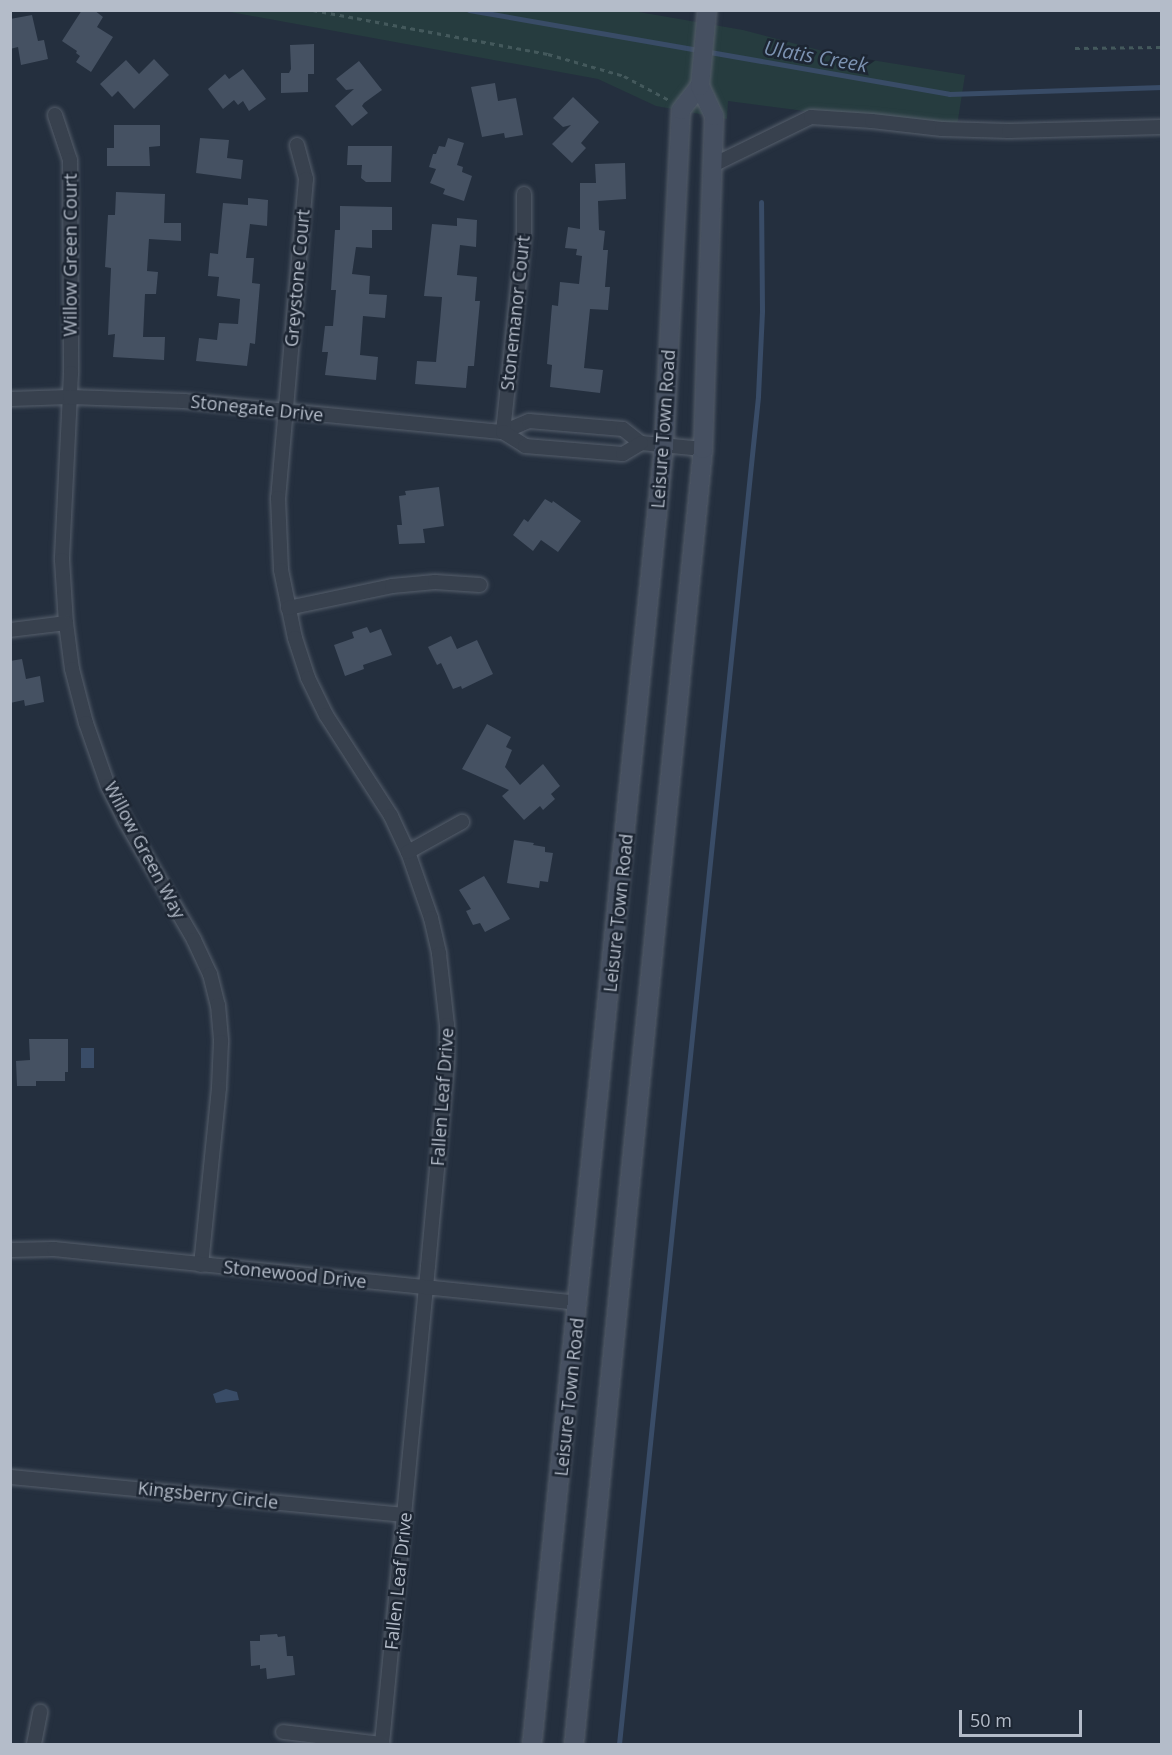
<!DOCTYPE html>
<html>
<head>
<meta charset="utf-8">
<style>
  body { margin:0 }
  #map { position:relative; width:1172px; height:1755px; overflow:hidden; background:#242f3e; font-family:"Open Sans",sans-serif }
  div>[style] { position:absolute }
  .green>* { inset:0; background:#263c3f }
  .water>* { inset:0; background:#394c67; transform-origin:0 0 }
  .stream>* { height:5px; margin:-2.5px; padding:0 2.5px; transform-origin:2.5px; border-radius:2.5px; background:#394c67 }
  .building>* { inset:0; background:#455162 }
  .path>* { height:3px; margin-top:-1.5px; transform-origin:0; background:repeating-linear-gradient(90deg,#44595c 0 4.5px,transparent 0 9px) }
  .roads { filter:drop-shadow(0 0 2px #565f6c) drop-shadow(0 0 2px #565f6c) }
  .minor>* { height:14px; margin:-7px; padding:0 7px; transform-origin:7px; border-radius:7px; background:#38414e }
  .secondary>* { height:18px; margin:-9px; padding:0 9px; transform-origin:9px; border-radius:9px; background:#465061 }
  span { translate:-50% -50%; white-space:nowrap; text-align:center; line-height:1.15; -webkit-text-stroke:5px #1d2633; paint-order:stroke }
  .street-label { font-size:18px; color:#b4bcc9 }
  .water-label { font-size:20px; color:#7c92b1; font-style:italic }
  .frame { position:absolute; inset:0; border:12px solid #b4bcc9; pointer-events:none }
  .scale { position:absolute; left:959px; top:1710px; width:123px; height:27px; box-sizing:border-box; border:3px solid #b4bcc9; border-top:0; padding-left:8px; font-size:18px; line-height:21px; white-space:nowrap; color:#b4bcc9; -webkit-text-stroke:4px #1d2633; paint-order:stroke }
</style>
</head>
<body>
<div id="map">
  <div class="green">
    <i style="clip-path:polygon(225px 11px,633px 11px,743px 30px,834px 54px,965px 75px,957px 126px,882px 121px,728px 101px,727px 119px,656px 106px,598px 79px)"></i>
  </div>
  <div class="water">
    <i style="left:81px;top:1048px;width:13px;height:20px"></i>
    <i style="clip-path:polygon(226px 1389px,237px 1392px,239px 1400px,216px 1403px,213px 1394px)"></i>
  </div>
  <div class="stream">
    <i style="left:469px;top:10px;width:487px;rotate:9.9deg"></i>
    <i style="left:949px;top:94px;width:213px;rotate:-1.9deg"></i>
    <i style="left:619px;top:1744px;width:1355px;rotate:-84.11deg"></i>
    <i style="left:758px;top:396px;width:85px;rotate:-87.3deg"></i>
    <i style="left:762px;top:311px;width:109px;rotate:-90.5deg"></i>
  </div>
  <div class="building">
    <i style="clip-path:polygon(82px 10px,94px 10px,103px 17px,97px 27px,113px 37px,91px 72px,76px 62px,80px 56px,76px 53px,77px 51px,62px 41px)"></i>
    <i style="clip-path:polygon(32px 15px,38px 41px,44px 40px,48px 59px,21px 65px,18px 47px,10px 49px,10px 19px)"></i>
    <i style="clip-path:polygon(314px 44px,314px 74px,308px 74px,308px 92px,281px 93px,281px 73px,289px 73px,291px 69px,290px 45px)"></i>
    <i style="clip-path:polygon(154px 59px,169px 75px,134px 109px,118px 91px,112px 97px,100px 84px,126px 60px,139px 74px)"></i>
    <i style="clip-path:polygon(359px 61px,382px 90px,364px 103px,362px 106px,368px 113px,352px 126px,335px 106px,354px 89px,346px 90px,336px 79px)"></i>
    <i style="clip-path:polygon(243px 69px,266px 99px,249px 111px,243px 101px,238px 105px,234px 100px,223px 109px,208px 89px,225px 74px,229px 79px)"></i>
    <i style="clip-path:polygon(495px 83px,498px 101px,516px 98px,523px 135px,505px 138px,504px 133px,482px 137px,471px 87px)"></i>
    <i style="clip-path:polygon(573px 97px,599px 122px,581px 143px,586px 148px,572px 163px,552px 144px,571px 125px,563px 127px,553px 118px)"></i>
    <i style="clip-path:polygon(114px 125px,160px 125px,160px 146px,149px 147px,150px 166px,107px 166px,107px 148px,114px 148px)"></i>
    <i style="clip-path:polygon(200px 138px,229px 140px,227px 158px,243px 160px,241px 179px,196px 173px)"></i>
    <i style="clip-path:polygon(448px 138px,464px 143px,457px 165px,463px 167px,462px 172px,472px 176px,464px 201px,443px 194px,445px 189px,430px 183px,436px 169px,429px 167px,433px 154px,436px 154px,439px 146px,445px 147px)"></i>
    <i style="clip-path:polygon(348px 146px,392px 146px,391px 182px,366px 182px,361px 178px,362px 165px,347px 165px)"></i>
    <i style="clip-path:polygon(625px 163px,626px 199px,598px 201px,599px 230px,605px 231px,603px 250px,608px 250px,605px 287px,610px 287px,608px 310px,590px 309px,584px 368px,603px 370px,600px 393px,550px 387px,552px 365px,547px 364px,552px 305px,558px 306px,560px 282px,579px 284px,582px 256px,576px 255px,577px 249px,565px 248px,568px 227px,580px 229px,580px 183px,596px 183px,595px 164px)"></i>
    <i style="clip-path:polygon(116px 192px,165px 194px,164px 223px,181px 223px,181px 241px,149px 239px,147px 271px,158px 272px,156px 294px,145px 294px,143px 337px,165px 337px,164px 360px,113px 357px,115px 334px,108px 335px,111px 268px,105px 267px,108px 215px,115px 215px)"></i>
    <i style="clip-path:polygon(248px 198px,268px 200px,267px 226px,250px 224px,246px 258px,254px 258px,252px 283px,260px 284px,255px 344px,250px 343px,247px 366px,196px 361px,199px 338px,217px 340px,219px 323px,238px 324px,240px 299px,217px 296px,219px 277px,208px 276px,210px 253px,218px 254px,223px 203px,248px 205px)"></i>
    <i style="clip-path:polygon(340px 206px,392px 207px,392px 230px,372px 230px,372px 248px,356px 247px,352px 274px,370px 276px,369px 294px,387px 295px,385px 318px,363px 316px,360px 355px,378px 357px,376px 380px,325px 375px,328px 352px,322px 352px,325px 326px,333px 326px,336px 290px,331px 290px,335px 230px,340px 230px)"></i>
    <i style="clip-path:polygon(457px 218px,477px 220px,476px 247px,460px 245px,457px 275px,477px 277px,475px 301px,480px 301px,474px 366px,468px 366px,466px 388px,415px 384px,417px 361px,436px 362px,440px 321px,442px 297px,424px 296px,432px 224px,457px 226px)"></i>
    <i style="clip-path:polygon(439px 487px,444px 526px,423px 529px,425px 543px,399px 544px,397px 525px,402px 525px,399px 496px,406px 495px,405px 491px)"></i>
    <i style="clip-path:polygon(545px 499px,552px 503px,553px 501px,581px 521px,558px 552px,541px 540px,533px 551px,513px 535px,524px 519px,528px 522px)"></i>
    <i style="clip-path:polygon(367px 627px,370px 633px,381px 629px,392px 655px,363px 665px,364px 669px,345px 676px,334px 645px,354px 638px,352px 632px)"></i>
    <i style="clip-path:polygon(451px 636px,457px 649px,477px 640px,493px 674px,462px 689px,461px 686px,453px 689px,441px 663px,437px 665px,428px 647px)"></i>
    <i style="clip-path:polygon(22px 659px,26px 679px,40px 676px,44px 702px,25px 706px,24px 700px,10px 703px,10px 661px)"></i>
    <i style="clip-path:polygon(487px 724px,511px 737px,506px 747px,512px 750px,505px 767px,520px 785px,543px 764px,560px 786px,551px 794px,555px 799px,543px 810px,540px 806px,524px 820px,502px 796px,509px 790px,462px 769px)"></i>
    <i style="clip-path:polygon(514px 840px,534px 843px,533px 845px,545px 847px,545px 852px,553px 853px,548px 882px,540px 881px,539px 888px,507px 883px)"></i>
    <i style="clip-path:polygon(484px 876px,510px 919px,485px 932px,480px 923px,473px 925px,466px 911px,471px 909px,459px 890px)"></i>
    <i style="clip-path:polygon(29px 1039px,68px 1039px,68px 1072px,65px 1072px,65px 1081px,36px 1081px,36px 1086px,17px 1086px,16px 1061px,30px 1060px)"></i>
    <i style="clip-path:polygon(277px 1634px,278px 1637px,285px 1636px,287px 1656px,293px 1656px,295px 1675px,267px 1679px,266px 1668px,260px 1669px,260px 1665px,251px 1666px,250px 1641px,260px 1641px,260px 1635px)"></i>
  </div>
  <div class="path">
    <i style="left:313px;top:10px;width:239px;rotate:10.6deg"></i>
    <i style="left:548px;top:54px;width:79px;rotate:16.1deg"></i>
    <i style="left:624px;top:76px;width:51px;rotate:28.1deg"></i>
    <i style="left:1075px;top:48px;width:87px;rotate:-0.7deg"></i>
  </div>
  <div class="roads">
    <div class="minor">
      <i style="left:55px;top:115px;width:47px;rotate:71.6deg"></i>
      <i style="left:70px;top:160px;width:213px;rotate:89.7deg"></i>
      <i style="left:71px;top:373px;width:187px;rotate:92.8deg"></i>
      <i style="left:62px;top:560px;width:63px;rotate:86.4deg"></i>
      <i style="left:66px;top:623px;width:46px;rotate:82.6deg"></i>
      <i style="left:72px;top:669px;width:56px;rotate:75.5deg"></i>
      <i style="left:86px;top:723px;width:67px;rotate:70.8deg"></i>
      <i style="left:108px;top:786px;width:40px;rotate:63.4deg"></i>
      <i style="left:126px;top:822px;width:136px;rotate:60deg"></i>
      <i style="left:194px;top:940px;width:38px;rotate:65deg"></i>
      <i style="left:210px;top:974px;width:32px;rotate:76deg"></i>
      <i style="left:218px;top:1005px;width:37px;rotate:85deg"></i>
      <i style="left:221px;top:1042px;width:46px;rotate:92.5deg"></i>
      <i style="left:219px;top:1088px;width:178px;rotate:95.8deg"></i>
      <i style="left:297px;top:145px;width:35px;rotate:75deg"></i>
      <i style="left:306px;top:179px;width:320px;rotate:95deg"></i>
      <i style="left:278px;top:498px;width:72px;rotate:87.6deg"></i>
      <i style="left:281px;top:570px;width:69px;rotate:78.4deg"></i>
      <i style="left:295px;top:638px;width:42px;rotate:72deg"></i>
      <i style="left:308px;top:678px;width:41px;rotate:64.1deg"></i>
      <i style="left:326px;top:715px;width:120px;rotate:57.2deg"></i>
      <i style="left:391px;top:816px;width:40px;rotate:65deg"></i>
      <i style="left:408px;top:852px;width:70px;rotate:70.8deg"></i>
      <i style="left:431px;top:918px;width:37px;rotate:77deg"></i>
      <i style="left:439px;top:954px;width:71px;rotate:83.6deg"></i>
      <i style="left:447px;top:1025px;width:36px;rotate:90deg"></i>
      <i style="left:447px;top:1061px;width:206px;rotate:95.3deg"></i>
      <i style="left:428px;top:1266px;width:480px;rotate:95.5deg"></i>
      <i style="left:713px;top:165px;width:109px;rotate:-26.1deg"></i>
      <i style="left:811px;top:117px;width:61px;rotate:3.8deg"></i>
      <i style="left:872px;top:121px;width:70px;rotate:6.5deg"></i>
      <i style="left:942px;top:129px;width:67px;rotate:1.7deg"></i>
      <i style="left:1009px;top:131px;width:153px;rotate:-1.5deg"></i>
      <i style="left:10px;top:399px;width:60px;rotate:-1.9deg"></i>
      <i style="left:70px;top:397px;width:114px;rotate:2deg"></i>
      <i style="left:184px;top:401px;width:321px;rotate:5.6deg"></i>
      <i style="left:503px;top:432px;width:28px;rotate:-23deg"></i>
      <i style="left:529px;top:421px;width:94px;rotate:4.9deg"></i>
      <i style="left:623px;top:429px;width:23px;rotate:38deg"></i>
      <i style="left:641px;top:443px;width:62px;rotate:5.5deg"></i>
      <i style="left:503px;top:432px;width:201px;rotate:-84deg"></i>
      <i style="left:524px;top:232px;width:38px;rotate:-90deg"></i>
      <i style="left:503px;top:432px;width:26px;rotate:32deg"></i>
      <i style="left:525px;top:446px;width:98px;rotate:4.7deg"></i>
      <i style="left:623px;top:454px;width:21px;rotate:-31deg"></i>
      <i style="left:288px;top:608px;width:106px;rotate:-11.9deg"></i>
      <i style="left:392px;top:586px;width:43px;rotate:-5.3deg"></i>
      <i style="left:435px;top:582px;width:45px;rotate:3.8deg"></i>
      <i style="left:10px;top:630px;width:56px;rotate:-7.1deg"></i>
      <i style="left:408px;top:852px;width:62px;rotate:-29.1deg"></i>
      <i style="left:10px;top:1250px;width:44px;rotate:-1.3deg"></i>
      <i style="left:54px;top:1249px;width:528px;rotate:5.87deg"></i>
      <i style="left:10px;top:1477px;width:397px;rotate:5.5deg"></i>
      <i style="left:283px;top:1732px;width:100px;rotate:6.9deg"></i>
      <i style="left:34px;top:1744px;width:33px;rotate:-79deg"></i>
    </div>
    <div class="secondary">
      <i style="left:532px;top:1744px;width:1306px;rotate:-84.2deg"></i>
      <i style="left:664px;top:445px;width:335px;rotate:-87.1deg"></i>
      <i style="left:681px;top:110px;width:31px;rotate:-52deg"></i>
      <i style="left:574px;top:1744px;width:1301px;rotate:-84.31deg"></i>
      <i style="left:703px;top:449px;width:333px;rotate:-88.1deg"></i>
      <i style="left:714px;top:116px;width:33px;rotate:-115deg"></i>
      <i style="left:700px;top:86px;width:76px;rotate:-84.7deg"></i>
    </div>
  </div>
  <div class="street-label">
    <span style="left:70px;top:255px;rotate:-90deg">Willow Green Court</span>
    <span style="left:297px;top:278px;rotate:-85deg">Greystone Court</span>
    <span style="left:515px;top:313px;rotate:-84deg">Stonemanor Court</span>
    <span style="left:257px;top:408px;rotate:6deg">Stonegate Drive</span>
    <span style="left:663px;top:429px;rotate:-86deg">Leisure Town Road</span>
    <span style="left:145px;top:850px;rotate:62deg">Willow Green Way</span>
    <span style="left:618px;top:913px;rotate:-84deg">Leisure Town Road</span>
    <span style="left:442px;top:1097px;rotate:-86deg">Fallen Leaf Drive</span>
    <span style="left:295px;top:1274px;rotate:6deg">Stonewood Drive</span>
    <span style="left:569px;top:1397px;rotate:-84deg">Leisure Town Road</span>
    <span style="left:208px;top:1495px;rotate:6deg">Kingsberry Circle</span>
    <span style="left:398px;top:1581px;rotate:-84deg">Fallen Leaf Drive</span>
  </div>
  <div class="water-label">
    <span style="left:816px;top:56px;rotate:10deg">Ulatis Creek</span>
  </div>
  <div class="frame"></div>
  <div class="scale">50 m</div>
</div>
</body>
</html>
